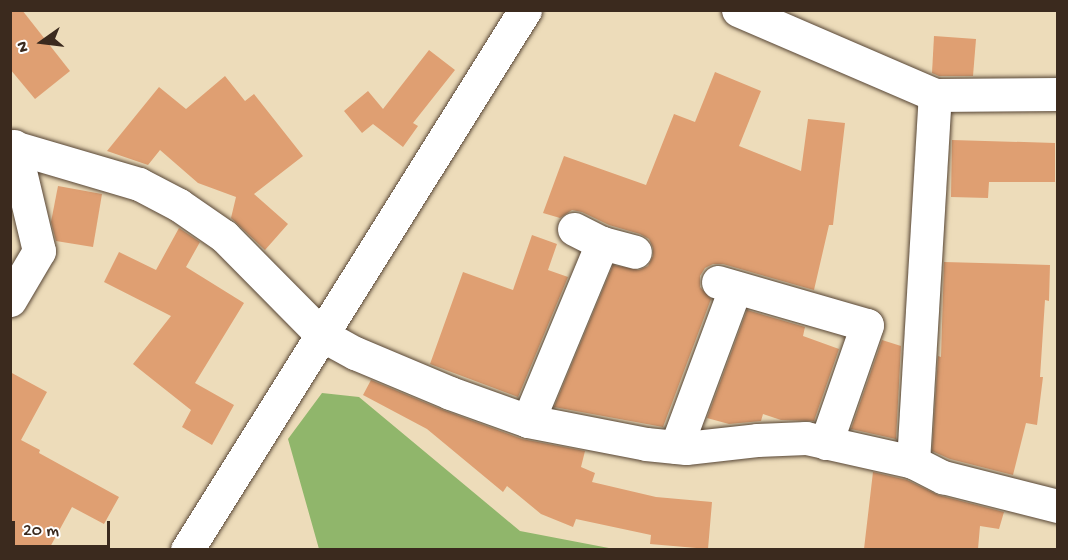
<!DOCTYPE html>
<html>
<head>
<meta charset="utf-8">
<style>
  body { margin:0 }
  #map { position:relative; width:1068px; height:560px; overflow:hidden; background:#eddcba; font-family:"Gochi Hand",sans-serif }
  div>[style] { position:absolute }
  .forest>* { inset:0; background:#90b66b }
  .building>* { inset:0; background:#df9f72 }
  .roads { filter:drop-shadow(0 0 2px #564535) drop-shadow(0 0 2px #564535) }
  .minor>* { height:33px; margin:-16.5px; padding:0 16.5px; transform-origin:16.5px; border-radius:16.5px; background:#fff }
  span { translate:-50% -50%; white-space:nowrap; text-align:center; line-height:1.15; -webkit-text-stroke:6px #fff; paint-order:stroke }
  .frame { position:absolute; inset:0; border:12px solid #3b2a1e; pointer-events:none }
  .north { position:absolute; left:12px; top:12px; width:60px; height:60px; -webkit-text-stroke:4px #fff; paint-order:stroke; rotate:256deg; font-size:16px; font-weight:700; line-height:24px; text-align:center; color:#3b2a1e }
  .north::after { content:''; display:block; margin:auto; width:21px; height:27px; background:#3b2a1e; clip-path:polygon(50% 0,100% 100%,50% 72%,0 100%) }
  .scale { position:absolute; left:12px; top:521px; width:98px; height:27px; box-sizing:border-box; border:3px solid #3b2a1e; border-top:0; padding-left:8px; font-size:18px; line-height:21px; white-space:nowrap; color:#3b2a1e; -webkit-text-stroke:4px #fff; paint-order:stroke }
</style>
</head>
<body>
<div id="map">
  <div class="forest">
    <i style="clip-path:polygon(322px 393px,359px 397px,520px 531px,614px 549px,319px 549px,288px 439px)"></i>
  </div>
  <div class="building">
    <i style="clip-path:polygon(10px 10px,22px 10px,70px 71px,35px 99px,10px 69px)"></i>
    <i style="clip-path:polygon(934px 36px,976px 39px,973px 76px,939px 76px,932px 73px)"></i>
    <i style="clip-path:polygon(429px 50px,455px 70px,413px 123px,418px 126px,403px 147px,373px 124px,362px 133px,344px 111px,368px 91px,383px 109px)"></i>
    <i style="clip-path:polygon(715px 72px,761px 91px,739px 146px,801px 171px,808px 119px,845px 123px,833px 225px,829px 225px,814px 290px,723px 264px,713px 264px,705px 268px,700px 276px,700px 287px,711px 299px,663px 427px,554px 407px,613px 265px,639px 270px,648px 266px,653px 256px,653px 248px,649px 239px,640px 234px,609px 225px,582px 212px,572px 210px,560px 218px,543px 213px,564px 156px,646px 185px,674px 114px,695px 122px)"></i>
    <i style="clip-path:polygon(225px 76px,245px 101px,254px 94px,303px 156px,254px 194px,288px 224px,265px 250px,231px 218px,236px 197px,198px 183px,160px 150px,148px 165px,107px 151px,159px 87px,186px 109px)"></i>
    <i style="clip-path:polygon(952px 140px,1055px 143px,1055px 182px,989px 182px,988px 198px,951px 197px)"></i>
    <i style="clip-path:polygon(58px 186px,102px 194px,93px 247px,56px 241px,51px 222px)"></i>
    <i style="clip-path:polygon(179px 228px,200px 242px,186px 267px,244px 303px,195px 383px,234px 405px,212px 445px,182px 427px,191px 410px,133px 364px,171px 316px,104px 282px,119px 252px,156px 270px)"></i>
    <i style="clip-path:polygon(532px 235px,557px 244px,548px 270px,568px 277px,518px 397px,430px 364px,463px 272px,513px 290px)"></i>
    <i style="clip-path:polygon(944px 262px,1050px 265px,1049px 301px,1045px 300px,1040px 377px,1043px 377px,1037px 425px,1026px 423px,1013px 475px,950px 459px,932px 451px,938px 356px,941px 357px)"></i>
    <i style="clip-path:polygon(747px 310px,805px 327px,803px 336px,839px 349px,814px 421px,781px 420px,763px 414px,761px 421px,729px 424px,707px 418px)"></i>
    <i style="clip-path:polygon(882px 340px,901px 346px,896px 439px,851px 429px)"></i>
    <i style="clip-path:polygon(10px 372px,47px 392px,21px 440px,40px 450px,39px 453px,119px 497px,104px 524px,72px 507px,49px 549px,10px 549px)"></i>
    <i style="clip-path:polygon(371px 380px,443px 410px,522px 439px,585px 451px,581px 467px,595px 473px,592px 482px,656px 497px,712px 502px,708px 549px,650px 544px,651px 535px,576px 519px,573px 527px,541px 514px,507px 486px,503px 492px,427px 429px,363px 395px)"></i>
    <i style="clip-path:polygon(873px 472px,907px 480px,938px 495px,1004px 512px,999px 529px,980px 526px,978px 549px,864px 549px)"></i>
  </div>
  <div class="roads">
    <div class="minor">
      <i style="left:738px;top:10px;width:215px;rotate:23.3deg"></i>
      <i style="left:935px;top:95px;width:123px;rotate:-0.5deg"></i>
      <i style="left:10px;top:146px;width:134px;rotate:16.4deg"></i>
      <i style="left:139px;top:184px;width:45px;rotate:27.7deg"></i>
      <i style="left:179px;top:205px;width:55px;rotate:34.6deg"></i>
      <i style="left:224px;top:236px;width:139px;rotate:45.3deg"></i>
      <i style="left:322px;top:335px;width:38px;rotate:29deg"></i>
      <i style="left:355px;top:353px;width:103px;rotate:22.8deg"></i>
      <i style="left:450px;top:393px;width:83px;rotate:19.7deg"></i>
      <i style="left:528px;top:421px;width:120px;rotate:11deg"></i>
      <i style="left:646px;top:444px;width:40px;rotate:5.7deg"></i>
      <i style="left:686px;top:448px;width:71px;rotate:-6.4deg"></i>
      <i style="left:757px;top:440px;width:49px;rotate:-2.3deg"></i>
      <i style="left:806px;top:438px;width:110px;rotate:12.6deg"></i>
      <i style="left:913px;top:462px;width:34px;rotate:27deg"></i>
      <i style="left:943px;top:477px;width:119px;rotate:14.2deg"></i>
      <i style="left:574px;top:229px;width:31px;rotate:27deg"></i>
      <i style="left:602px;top:243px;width:34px;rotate:15deg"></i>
      <i style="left:718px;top:282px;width:155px;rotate:16.1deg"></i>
      <i style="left:867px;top:325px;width:125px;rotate:109.2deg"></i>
      <i style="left:10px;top:300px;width:57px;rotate:-59.4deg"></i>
      <i style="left:39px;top:251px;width:108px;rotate:-103.4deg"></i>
      <i style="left:528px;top:421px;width:193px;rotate:-67.4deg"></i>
      <i style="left:676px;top:447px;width:170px;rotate:-69.6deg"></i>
      <i style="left:913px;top:462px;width:368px;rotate:-86.6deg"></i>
      <i style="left:187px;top:550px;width:637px;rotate:-57.96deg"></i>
    </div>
  </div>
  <div class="frame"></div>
  <div class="north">N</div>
  <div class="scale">20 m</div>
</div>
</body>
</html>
